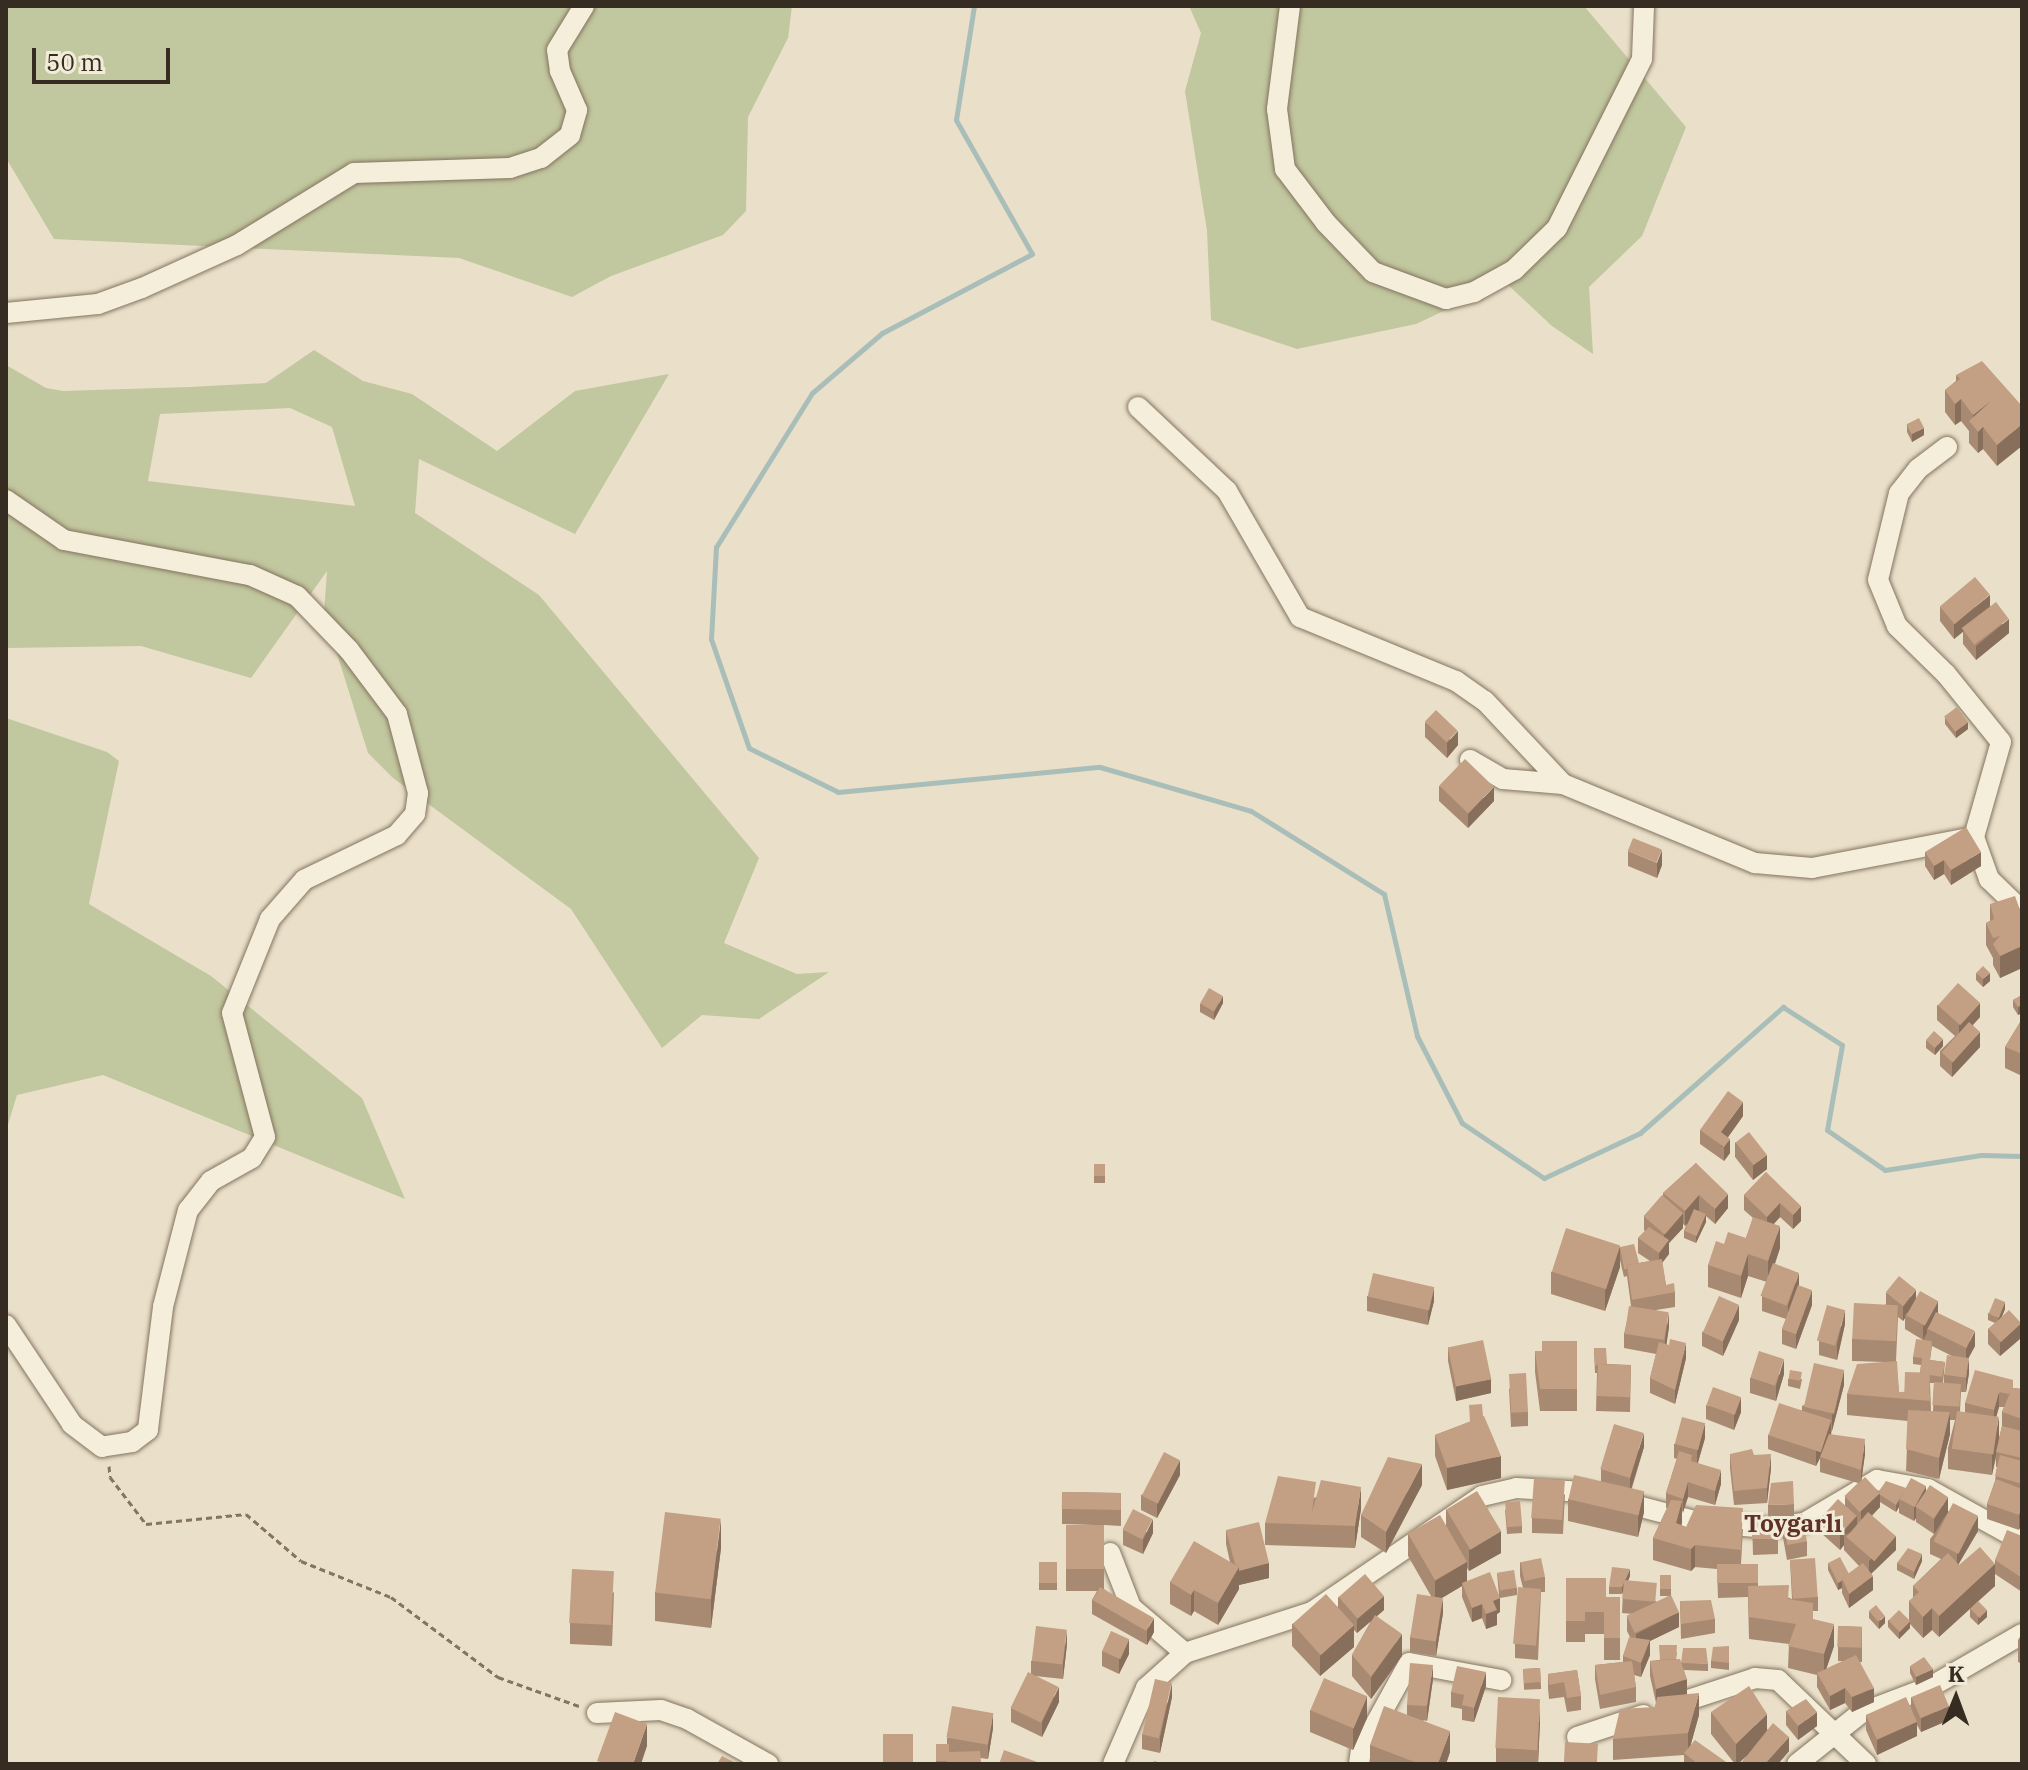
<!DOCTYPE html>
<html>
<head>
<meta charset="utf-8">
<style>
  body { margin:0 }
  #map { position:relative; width:2028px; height:1770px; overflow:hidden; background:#eae0c9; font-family:"IBM Plex Serif",serif }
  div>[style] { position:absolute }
  .green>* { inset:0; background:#c1c79e }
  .stream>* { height:5px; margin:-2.5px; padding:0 2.5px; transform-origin:2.5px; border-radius:2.5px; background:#a9beb9 }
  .path>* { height:3px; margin-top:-1.5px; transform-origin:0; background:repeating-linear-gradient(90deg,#847460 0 6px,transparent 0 10px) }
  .roads { filter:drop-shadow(0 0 2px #847460) drop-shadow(0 0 2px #847460) }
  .minor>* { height:20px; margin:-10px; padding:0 10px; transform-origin:10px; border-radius:10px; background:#f5eedb }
  .wall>* { inset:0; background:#a88971; transform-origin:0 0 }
  .shaded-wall>* { inset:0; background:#886f5c }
  .building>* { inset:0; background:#c39f83; transform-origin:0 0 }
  span { translate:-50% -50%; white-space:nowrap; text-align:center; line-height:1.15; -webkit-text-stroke:6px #f2ebd8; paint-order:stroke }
  .quarter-label { font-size:24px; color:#5e3226; font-weight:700 }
  .frame { position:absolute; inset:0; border:8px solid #362c21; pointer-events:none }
  .north { position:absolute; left:1916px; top:1658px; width:80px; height:80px; -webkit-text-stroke:6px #f2ebd8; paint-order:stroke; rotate:1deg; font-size:22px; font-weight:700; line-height:32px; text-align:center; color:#362c21 }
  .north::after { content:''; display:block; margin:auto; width:28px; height:36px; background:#362c21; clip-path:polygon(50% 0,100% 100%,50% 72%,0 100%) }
  .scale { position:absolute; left:32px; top:48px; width:138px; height:36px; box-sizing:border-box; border:4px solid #362c21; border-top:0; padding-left:10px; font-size:24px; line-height:28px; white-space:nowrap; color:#362c21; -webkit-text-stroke:6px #f2ebd8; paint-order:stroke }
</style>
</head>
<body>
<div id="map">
  <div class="green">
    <i style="clip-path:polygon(6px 6px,792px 6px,788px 38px,748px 117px,746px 211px,723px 235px,611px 276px,572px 297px,459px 258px,54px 239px,6px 158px)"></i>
    <i style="clip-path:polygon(1189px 6px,1584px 6px,1686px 127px,1642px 236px,1589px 287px,1593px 354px,1552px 326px,1505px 282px,1416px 324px,1297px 349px,1211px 320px,1207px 231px,1185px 91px,1201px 33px)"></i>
    <i style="clip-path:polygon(evenodd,314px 350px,363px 381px,412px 394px,497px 451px,575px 391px,669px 374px,575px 534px,419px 459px,415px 513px,539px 595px,759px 858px,724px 943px,797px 974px,829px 972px,759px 1019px,702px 1015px,662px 1048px,571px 909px,393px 778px,368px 753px,324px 612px,327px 571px,251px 678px,141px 646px,6px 648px,6px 365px,46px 388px,63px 391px,190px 387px,266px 383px,314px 350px,290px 408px,332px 427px,355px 506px,148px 481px,160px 414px,290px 408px)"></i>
    <i style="clip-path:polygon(6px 718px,107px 752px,119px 761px,89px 904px,211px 976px,362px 1098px,405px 1199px,103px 1075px,17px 1095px,6px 1131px)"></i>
  </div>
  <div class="stream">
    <i style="left:974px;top:6px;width:115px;rotate:99deg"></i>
    <i style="left:956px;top:120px;width:154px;rotate:60.4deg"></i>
    <i style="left:1032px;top:254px;width:170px;rotate:152.2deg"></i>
    <i style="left:882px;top:333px;width:92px;rotate:139.4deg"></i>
    <i style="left:812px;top:393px;width:181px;rotate:121.9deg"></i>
    <i style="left:716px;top:547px;width:92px;rotate:93.1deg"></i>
    <i style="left:711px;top:639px;width:115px;rotate:70.8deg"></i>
    <i style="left:749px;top:748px;width:99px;rotate:26.3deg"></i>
    <i style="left:838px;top:792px;width:263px;rotate:-5.5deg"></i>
    <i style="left:1100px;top:767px;width:157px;rotate:16.2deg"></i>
    <i style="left:1251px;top:811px;width:157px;rotate:32deg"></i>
    <i style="left:1384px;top:894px;width:146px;rotate:76.9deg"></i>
    <i style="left:1417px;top:1036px;width:98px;rotate:62.7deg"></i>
    <i style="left:1462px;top:1123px;width:99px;rotate:33.9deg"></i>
    <i style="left:1544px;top:1178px;width:106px;rotate:-25.1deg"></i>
    <i style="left:1640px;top:1133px;width:191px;rotate:-41.4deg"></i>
    <i style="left:1783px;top:1007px;width:70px;rotate:32.8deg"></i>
    <i style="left:1842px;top:1045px;width:86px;rotate:100deg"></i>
    <i style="left:1827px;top:1130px;width:70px;rotate:34.6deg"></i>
    <i style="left:1885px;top:1170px;width:97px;rotate:-8.9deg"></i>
    <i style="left:1981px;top:1155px;width:41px;rotate:1.4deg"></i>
  </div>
  <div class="path">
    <i style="left:109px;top:1466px;width:11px;rotate:85deg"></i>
    <i style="left:110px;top:1477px;width:59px;rotate:52.5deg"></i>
    <i style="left:146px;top:1524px;width:100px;rotate:-5.7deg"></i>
    <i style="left:246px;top:1514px;width:72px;rotate:40.5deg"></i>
    <i style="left:301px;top:1561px;width:97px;rotate:21.8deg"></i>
    <i style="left:391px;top:1597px;width:134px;rotate:36.8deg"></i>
    <i style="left:498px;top:1677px;width:86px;rotate:19.7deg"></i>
  </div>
  <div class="roads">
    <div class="minor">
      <i style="left:1290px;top:6px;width:104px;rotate:97.2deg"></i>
      <i style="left:1277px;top:109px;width:61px;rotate:82.4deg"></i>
      <i style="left:1285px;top:169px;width:68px;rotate:52.8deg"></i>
      <i style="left:1326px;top:223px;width:68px;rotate:46.2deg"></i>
      <i style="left:1373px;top:272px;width:78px;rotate:20.3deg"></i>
      <i style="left:1446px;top:299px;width:29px;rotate:-14deg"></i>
      <i style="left:1474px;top:292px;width:46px;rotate:-28.8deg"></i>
      <i style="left:1514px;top:270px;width:60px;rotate:-44.3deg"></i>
      <i style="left:1557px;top:228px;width:189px;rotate:-63.3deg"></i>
      <i style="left:1642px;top:59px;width:53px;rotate:-87.8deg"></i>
      <i style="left:6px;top:313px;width:92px;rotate:-5.6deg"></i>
      <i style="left:98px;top:304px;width:47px;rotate:-20deg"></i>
      <i style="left:142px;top:288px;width:104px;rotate:-24.4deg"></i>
      <i style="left:237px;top:245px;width:137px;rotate:-31.6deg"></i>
      <i style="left:354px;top:173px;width:156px;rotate:-1.8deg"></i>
      <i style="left:510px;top:168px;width:33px;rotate:-18deg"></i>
      <i style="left:541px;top:158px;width:37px;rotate:-38deg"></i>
      <i style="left:570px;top:135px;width:26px;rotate:-74deg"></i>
      <i style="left:577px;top:110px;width:43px;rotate:-113.6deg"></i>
      <i style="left:560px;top:71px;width:21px;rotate:-98deg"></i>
      <i style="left:557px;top:50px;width:52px;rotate:-58.5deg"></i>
      <i style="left:1138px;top:407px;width:122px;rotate:43.3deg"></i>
      <i style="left:1227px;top:491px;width:146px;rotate:59.9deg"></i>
      <i style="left:1300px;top:617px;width:169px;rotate:22.3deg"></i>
      <i style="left:1456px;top:681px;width:35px;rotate:35deg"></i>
      <i style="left:1485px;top:701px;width:114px;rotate:46.8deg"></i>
      <i style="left:1563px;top:784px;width:208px;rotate:22.4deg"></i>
      <i style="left:1755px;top:863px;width:57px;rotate:5deg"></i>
      <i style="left:1812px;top:868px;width:165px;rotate:-10.8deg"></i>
      <i style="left:1974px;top:837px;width:45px;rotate:70.3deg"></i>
      <i style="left:1989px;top:879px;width:46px;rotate:44.1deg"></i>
      <i style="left:1947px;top:447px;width:36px;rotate:143deg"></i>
      <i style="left:1918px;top:469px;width:31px;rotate:128deg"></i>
      <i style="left:1899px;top:493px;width:89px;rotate:103.6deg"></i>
      <i style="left:1878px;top:580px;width:50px;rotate:67.6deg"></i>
      <i style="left:1897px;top:626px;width:69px;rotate:44.4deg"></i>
      <i style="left:1946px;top:674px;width:87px;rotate:51deg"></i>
      <i style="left:2001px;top:742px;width:99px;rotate:105.9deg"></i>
      <i style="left:6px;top:500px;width:70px;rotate:34.6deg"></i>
      <i style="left:64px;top:540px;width:189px;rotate:10.7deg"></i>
      <i style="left:250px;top:575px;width:51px;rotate:24.1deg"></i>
      <i style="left:297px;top:596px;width:75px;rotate:46.1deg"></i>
      <i style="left:349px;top:650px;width:80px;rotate:53.1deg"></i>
      <i style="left:397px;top:714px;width:82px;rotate:75.1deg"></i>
      <i style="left:418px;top:793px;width:21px;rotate:98deg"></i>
      <i style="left:415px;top:814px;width:28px;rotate:131deg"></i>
      <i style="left:397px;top:835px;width:103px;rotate:154.2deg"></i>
      <i style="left:304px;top:880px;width:52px;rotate:131.1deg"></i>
      <i style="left:270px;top:919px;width:101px;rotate:112deg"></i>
      <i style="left:232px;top:1013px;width:128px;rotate:75.1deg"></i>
      <i style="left:265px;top:1137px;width:25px;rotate:122deg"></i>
      <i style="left:252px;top:1158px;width:47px;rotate:150.7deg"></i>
      <i style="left:211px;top:1181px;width:37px;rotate:128deg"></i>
      <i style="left:188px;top:1210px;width:100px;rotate:104.5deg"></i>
      <i style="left:163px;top:1307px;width:124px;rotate:97deg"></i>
      <i style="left:148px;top:1430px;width:20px;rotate:143deg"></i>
      <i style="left:132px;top:1442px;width:30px;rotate:171deg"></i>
      <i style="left:102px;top:1447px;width:38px;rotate:-143deg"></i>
      <i style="left:72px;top:1424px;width:119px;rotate:-123.7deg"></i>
      <i style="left:1470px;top:760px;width:38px;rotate:30deg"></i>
      <i style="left:1503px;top:779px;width:60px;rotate:4.8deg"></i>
      <i style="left:1110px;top:1553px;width:58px;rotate:68.7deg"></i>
      <i style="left:1131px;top:1607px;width:71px;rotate:40.4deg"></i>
      <i style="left:1673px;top:1705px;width:86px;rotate:-18.2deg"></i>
      <i style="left:1755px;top:1678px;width:23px;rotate:5deg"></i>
      <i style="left:1778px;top:1680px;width:122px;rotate:43.7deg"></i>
      <i style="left:597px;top:1713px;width:64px;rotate:-2.7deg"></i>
      <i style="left:661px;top:1710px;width:28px;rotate:19deg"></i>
      <i style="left:687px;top:1719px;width:93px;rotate:29.1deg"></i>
      <i style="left:1577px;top:1737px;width:70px;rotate:-18.4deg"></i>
      <i style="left:1113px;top:1764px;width:83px;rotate:-66.5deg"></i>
      <i style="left:1146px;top:1688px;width:52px;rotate:-41.9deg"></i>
      <i style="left:1185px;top:1653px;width:133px;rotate:-17.9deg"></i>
      <i style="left:1312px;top:1612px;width:206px;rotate:-34.3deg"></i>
      <i style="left:1482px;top:1496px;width:35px;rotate:-13deg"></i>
      <i style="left:1516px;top:1488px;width:68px;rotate:3.4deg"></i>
      <i style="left:1584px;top:1492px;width:118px;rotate:14.7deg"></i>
      <i style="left:1698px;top:1522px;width:70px;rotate:4.9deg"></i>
      <i style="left:1768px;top:1528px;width:36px;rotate:-8deg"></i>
      <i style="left:1804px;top:1523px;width:85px;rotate:-30.5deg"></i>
      <i style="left:1877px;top:1480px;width:52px;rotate:10deg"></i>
      <i style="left:1928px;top:1489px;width:107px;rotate:29deg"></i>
      <i style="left:1359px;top:1764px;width:14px;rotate:-82deg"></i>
      <i style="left:1361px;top:1750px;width:99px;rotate:-61.1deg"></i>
      <i style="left:1409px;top:1663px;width:94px;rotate:10.5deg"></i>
      <i style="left:1797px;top:1764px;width:82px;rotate:-38.6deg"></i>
      <i style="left:1861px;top:1713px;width:76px;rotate:-20.8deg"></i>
      <i style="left:1932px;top:1686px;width:104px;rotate:-30deg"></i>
    </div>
  </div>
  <div class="wall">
    <i style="clip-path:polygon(1956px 375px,2022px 406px,1997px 466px,1983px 449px,1978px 453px,1969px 443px,1969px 431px,1961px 421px,1955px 425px,1945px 412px,1945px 390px,1956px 381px)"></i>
    <i style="clip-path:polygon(1907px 425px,1924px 435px,1912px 442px,1907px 432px)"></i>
    <i style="clip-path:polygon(1940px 607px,1990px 607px,2009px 633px,1976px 660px,1963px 644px,1963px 632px,1954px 639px,1940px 621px)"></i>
    <i style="clip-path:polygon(1945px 717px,1968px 729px,1956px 738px,1945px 724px)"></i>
    <i style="clip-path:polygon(1425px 722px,1458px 745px,1447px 758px,1425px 737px)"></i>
    <i style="clip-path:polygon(1439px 786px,1494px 801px,1468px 828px,1439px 801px)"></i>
    <i style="clip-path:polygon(1628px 851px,1662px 865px,1657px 878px,1628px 866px)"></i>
    <i style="clip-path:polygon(1925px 852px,1981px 866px,1951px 885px,1944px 874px,1934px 880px,1925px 866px)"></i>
    <i style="clip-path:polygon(1990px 904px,2022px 909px,2022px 968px,2000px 978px,1993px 965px,1993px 958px,1986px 945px,1986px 923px,1990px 921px)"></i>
    <i style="clip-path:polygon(1976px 973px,1990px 981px,1983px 987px,1976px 980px)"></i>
    <i style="clip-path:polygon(2022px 995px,2022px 1013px,2018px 1015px,2013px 1007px,2013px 1000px)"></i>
    <i style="clip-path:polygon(1223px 1003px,1214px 1020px,1200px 1012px,1200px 1004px)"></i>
    <i style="clip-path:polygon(1937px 1005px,1980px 1017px,1973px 1025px,1980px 1047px,1952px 1077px,1940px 1066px,1940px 1051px,1955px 1036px,1937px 1020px)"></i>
    <i style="clip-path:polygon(2022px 1019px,2022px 1076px,2005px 1068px,2005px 1047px)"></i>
    <i style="clip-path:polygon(1926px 1040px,1943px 1046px,1935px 1055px,1926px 1048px)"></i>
    <i style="clip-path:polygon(1743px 1116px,1728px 1137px,1730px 1153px,1724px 1161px,1700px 1144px,1700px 1130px)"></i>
    <i style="clip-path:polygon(1735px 1142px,1767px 1169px,1753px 1180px,1735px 1157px)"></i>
    <i style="clip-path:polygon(1696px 1163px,1728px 1208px,1715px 1224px,1706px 1216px,1706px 1222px,1696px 1243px,1684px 1238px,1684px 1231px,1687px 1223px,1685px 1226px,1683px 1224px,1683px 1228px,1669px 1243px,1669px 1254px,1662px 1263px,1666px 1285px,1675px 1292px,1675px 1307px,1656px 1310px,1669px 1327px,1666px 1344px,1686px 1358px,1675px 1404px,1650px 1393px,1650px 1378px,1656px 1354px,1624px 1348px,1624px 1334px,1631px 1306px,1627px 1276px,1624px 1277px,1620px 1260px,1620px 1267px,1605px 1311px,1551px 1294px,1551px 1272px,1620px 1247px,1639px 1263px,1650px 1261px,1638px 1253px,1638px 1238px,1645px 1231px,1644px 1230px,1644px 1216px,1663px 1196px,1663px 1193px)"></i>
    <i style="left:1094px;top:1164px;width:11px;height:19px"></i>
    <i style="clip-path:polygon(1766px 1172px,1801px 1221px,1793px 1229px,1780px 1217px,1774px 1224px,1780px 1248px,1775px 1264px,1799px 1286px,1812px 1305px,1796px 1349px,1782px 1344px,1782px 1329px,1786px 1319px,1762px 1311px,1762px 1296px,1767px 1282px,1748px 1276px,1741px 1298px,1708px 1287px,1708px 1265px,1724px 1244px,1746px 1238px,1753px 1218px,1744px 1210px,1744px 1195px)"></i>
    <i style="clip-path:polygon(evenodd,1886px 1293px,1916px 1298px,1938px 1313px,1975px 1346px,1968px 1358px,1969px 1373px,1966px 1392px,1961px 1392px,1960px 1412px,1965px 1412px,1965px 1403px,2013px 1388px,2022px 1389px,2022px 1385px,2022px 1519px,2019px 1530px,1987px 1519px,1987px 1504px,1995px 1481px,1997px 1467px,1996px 1467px,1996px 1458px,1992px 1475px,1948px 1469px,1948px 1448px,1955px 1420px,1950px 1420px,1950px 1434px,1939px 1479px,1906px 1471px,1908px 1421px,1847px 1415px,1847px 1394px,1884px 1362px,1852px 1361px,1852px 1339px,1886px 1304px,1886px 1293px,1898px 1317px,1903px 1321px,1905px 1318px,1905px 1329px,1923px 1340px,1913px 1357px,1913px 1364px,1921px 1365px,1920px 1373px,1905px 1392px,1899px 1392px,1896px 1361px,1898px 1317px,1886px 1293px,1932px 1346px,1952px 1356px,1944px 1375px,1944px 1383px,1943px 1383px,1945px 1362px,1930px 1360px,1932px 1346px,1886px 1293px,1930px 1383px,1934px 1383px,1933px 1412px,1931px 1411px,1930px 1383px,1886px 1293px,1999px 1407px,2004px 1407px,2002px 1412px,2002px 1426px,1999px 1438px,1996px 1417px,1999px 1407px)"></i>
    <i style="clip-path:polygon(1367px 1296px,1434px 1301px,1428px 1325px,1367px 1311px)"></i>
    <i style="clip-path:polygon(2005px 1309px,2002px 1317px,2021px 1338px,2000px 1356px,1988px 1344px,1988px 1329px,1995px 1323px,1988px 1320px,1988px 1313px)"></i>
    <i style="clip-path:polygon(1739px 1320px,1723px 1356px,1702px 1346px,1702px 1332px)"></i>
    <i style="clip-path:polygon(1845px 1324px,1837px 1360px,1819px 1355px,1819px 1341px)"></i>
    <i style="clip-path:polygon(1577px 1341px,1577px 1411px,1540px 1411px,1535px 1372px,1535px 1351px,1542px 1351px)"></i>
    <i style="clip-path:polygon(1448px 1347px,1491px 1393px,1456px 1401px,1448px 1361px)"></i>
    <i style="clip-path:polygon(1594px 1348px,1607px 1364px,1631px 1365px,1630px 1412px,1596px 1411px,1597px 1373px,1595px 1373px)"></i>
    <i style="clip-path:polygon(1784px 1374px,1776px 1401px,1750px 1393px,1750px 1378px)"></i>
    <i style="clip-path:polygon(1788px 1379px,1802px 1379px,1800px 1389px,1788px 1386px)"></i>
    <i style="clip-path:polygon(1844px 1385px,1831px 1434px,1865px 1454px,1861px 1480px,1879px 1491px,1906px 1488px,1926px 1492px,1948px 1511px,1978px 1531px,1958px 1564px,1959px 1565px,1995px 1564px,1995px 1560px,2022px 1536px,2022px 1592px,1995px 1574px,1995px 1586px,1978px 1601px,1987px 1617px,1978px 1625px,1970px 1617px,1970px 1609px,1972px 1607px,1939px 1637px,1932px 1630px,1923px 1638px,1910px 1624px,1910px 1628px,1899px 1639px,1888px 1627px,1888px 1620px,1909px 1620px,1909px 1601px,1913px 1598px,1913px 1586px,1941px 1559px,1930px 1554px,1930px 1539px,1934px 1534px,1916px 1522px,1916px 1518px,1914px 1521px,1899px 1513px,1899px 1507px,1896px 1512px,1880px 1502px,1880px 1507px,1872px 1516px,1896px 1550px,1871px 1573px,1873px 1590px,1849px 1608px,1842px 1593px,1842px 1588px,1838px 1590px,1828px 1570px,1828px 1563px,1849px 1574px,1859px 1566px,1844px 1550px,1844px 1545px,1840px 1550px,1821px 1533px,1821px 1518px,1845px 1506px,1845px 1496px,1858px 1483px,1820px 1472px,1820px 1458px,1816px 1466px,1768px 1449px,1768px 1435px,1802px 1410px,1802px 1406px)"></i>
    <i style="clip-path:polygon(1509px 1388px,1528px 1412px,1528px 1426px,1511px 1427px)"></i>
    <i style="clip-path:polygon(1706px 1405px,1741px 1412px,1734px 1430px,1706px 1419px)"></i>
    <i style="clip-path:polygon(1483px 1417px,1501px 1478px,1447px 1490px,1435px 1456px,1435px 1435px)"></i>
    <i style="clip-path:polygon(1705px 1438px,1698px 1463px,1721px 1484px,1715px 1505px,1688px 1497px,1682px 1513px,1681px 1525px,1686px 1527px,1743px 1529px,1741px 1564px,1758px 1583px,1758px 1586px,1792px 1599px,1790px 1560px,1818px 1597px,1818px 1611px,1813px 1611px,1813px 1619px,1834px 1646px,1826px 1669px,1843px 1661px,1838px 1661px,1838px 1626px,1862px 1627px,1862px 1662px,1860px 1662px,1874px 1702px,1852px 1712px,1845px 1703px,1830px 1710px,1817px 1687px,1817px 1675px,1788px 1668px,1789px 1644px,1749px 1639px,1748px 1597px,1718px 1598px,1717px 1569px,1695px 1567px,1691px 1571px,1653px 1560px,1653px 1538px,1667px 1508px,1666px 1508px,1666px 1493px,1677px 1459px,1674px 1458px,1674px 1444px)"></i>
    <i style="clip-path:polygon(1644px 1447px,1632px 1488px,1644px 1512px,1638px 1537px,1568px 1521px,1568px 1499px,1601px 1481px,1601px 1469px)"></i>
    <i style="clip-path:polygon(1730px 1454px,1754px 1455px,1771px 1468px,1767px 1503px,1734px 1505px,1730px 1468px)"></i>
    <i style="clip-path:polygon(1180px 1475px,1157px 1518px,1141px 1510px,1141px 1495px)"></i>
    <i style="clip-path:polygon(1422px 1485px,1386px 1553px,1361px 1537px,1361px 1515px)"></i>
    <i style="clip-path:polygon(1062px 1492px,1121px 1493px,1121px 1526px,1104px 1525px,1104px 1589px,1154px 1632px,1147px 1645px,1092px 1614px,1092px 1600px,1097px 1591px,1066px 1591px,1066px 1525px,1095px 1525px,1062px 1524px)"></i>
    <i style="clip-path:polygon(1565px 1494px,1563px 1534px,1532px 1533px,1532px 1518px)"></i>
    <i style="clip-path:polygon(1316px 1497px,1361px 1509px,1355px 1548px,1265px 1545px,1265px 1523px)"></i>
    <i style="clip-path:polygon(1794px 1504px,1794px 1516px,1807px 1542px,1807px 1556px,1787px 1560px,1782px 1532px,1782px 1519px,1778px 1519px,1778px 1554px,1753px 1555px,1752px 1519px,1768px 1519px,1768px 1505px)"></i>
    <i style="clip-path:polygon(1446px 1509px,1501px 1553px,1469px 1571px,1467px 1568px,1467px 1581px,1499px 1595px,1497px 1573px,1517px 1588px,1517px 1595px,1500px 1598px,1500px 1612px,1497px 1614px,1497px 1625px,1486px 1629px,1482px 1618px,1472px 1622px,1462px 1597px,1462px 1586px,1442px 1598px,1443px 1613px,1436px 1656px,1410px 1652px,1410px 1637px,1431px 1596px,1408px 1556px,1408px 1534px,1446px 1525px)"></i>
    <i style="clip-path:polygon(1505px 1509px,1522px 1526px,1522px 1533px,1507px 1534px)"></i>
    <i style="clip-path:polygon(1123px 1530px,1153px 1533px,1143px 1554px,1123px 1545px)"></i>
    <i style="clip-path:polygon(1226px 1530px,1269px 1578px,1239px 1585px,1239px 1589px,1218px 1625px,1194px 1611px,1191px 1616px,1170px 1604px,1170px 1582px,1230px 1562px,1226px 1544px)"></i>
    <i style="clip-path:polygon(721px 1548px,711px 1628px,655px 1621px,655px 1592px)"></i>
    <i style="clip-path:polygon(1922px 1561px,1914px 1579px,1897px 1570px,1897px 1563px)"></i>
    <i style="left:1039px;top:1562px;width:18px;height:28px"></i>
    <i style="clip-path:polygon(1520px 1562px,1545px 1577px,1545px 1592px,1541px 1592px,1538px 1660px,1515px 1658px,1515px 1644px,1523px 1588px,1520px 1576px)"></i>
    <i style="clip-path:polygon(1660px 1575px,1671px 1575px,1671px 1596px,1679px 1627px,1650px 1641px,1650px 1655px,1641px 1677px,1634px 1675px,1636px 1687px,1636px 1702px,1600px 1709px,1595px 1679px,1595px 1665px,1623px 1662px,1623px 1656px,1630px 1637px,1627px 1631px,1627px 1617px,1633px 1614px,1622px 1613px,1623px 1592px,1622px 1594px,1609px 1594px,1609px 1587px,1630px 1576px,1628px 1581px,1657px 1602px,1669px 1596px,1660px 1596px)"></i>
    <i style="clip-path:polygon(1566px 1578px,1606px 1597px,1620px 1597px,1620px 1660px,1604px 1660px,1604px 1634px,1585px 1634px,1585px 1642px,1566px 1642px)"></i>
    <i style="clip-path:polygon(614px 1592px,612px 1646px,570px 1644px,570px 1623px)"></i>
    <i style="clip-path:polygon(1338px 1597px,1384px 1610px,1377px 1616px,1402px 1656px,1371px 1699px,1352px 1676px,1352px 1655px,1371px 1621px,1357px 1633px,1354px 1630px,1354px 1647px,1320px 1676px,1292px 1646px,1292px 1624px,1338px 1607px)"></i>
    <i style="clip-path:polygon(1680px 1601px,1715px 1619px,1715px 1633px,1681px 1639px)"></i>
    <i style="clip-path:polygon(1869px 1611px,1885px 1623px,1879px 1629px,1869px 1618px)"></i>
    <i style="clip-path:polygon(2022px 1634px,2022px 1664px,2018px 1662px,2018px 1640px)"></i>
    <i style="clip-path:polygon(1067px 1644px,1063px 1679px,1035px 1676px,1059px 1702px,1042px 1737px,1011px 1722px,1011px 1708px,1031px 1674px,1031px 1661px)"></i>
    <i style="clip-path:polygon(1729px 1646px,1729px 1670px,1711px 1668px,1711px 1661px)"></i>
    <i style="clip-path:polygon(1102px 1651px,1129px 1654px,1119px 1674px,1102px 1666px)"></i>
    <i style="clip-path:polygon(1677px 1652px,1676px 1659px,1681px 1662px,1708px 1664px,1708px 1671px,1684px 1670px,1687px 1694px,1699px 1715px,1690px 1746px,1729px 1764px,1684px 1764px,1684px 1755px,1613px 1760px,1613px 1739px,1655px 1707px,1656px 1703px,1650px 1676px,1650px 1661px,1659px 1660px)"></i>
    <i style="clip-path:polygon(1910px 1666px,1933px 1677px,1916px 1685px,1910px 1673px)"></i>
    <i style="left:1540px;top:1668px;width:21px;height:17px;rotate:87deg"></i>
    <i style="clip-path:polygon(1577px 1670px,1581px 1696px,1581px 1710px,1567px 1712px,1564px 1697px,1549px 1699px,1548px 1688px,1548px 1674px)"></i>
    <i style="clip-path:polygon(1433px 1679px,1427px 1721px,1423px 1720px,1450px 1752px,1446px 1764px,1370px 1764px,1370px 1745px,1407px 1715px,1407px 1705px)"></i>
    <i style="clip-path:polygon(1486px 1686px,1474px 1722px,1462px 1720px,1462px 1709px,1451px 1707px,1451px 1692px)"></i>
    <i style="clip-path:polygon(1172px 1697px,1160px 1753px,1142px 1749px,1142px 1734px)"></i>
    <i style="clip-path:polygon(1911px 1697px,1949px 1720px,1921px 1732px,1917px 1725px,1917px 1736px,1877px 1755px,1866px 1730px,1866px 1715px,1911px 1709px)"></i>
    <i style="clip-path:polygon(1310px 1710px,1367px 1718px,1353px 1750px,1310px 1732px)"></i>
    <i style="clip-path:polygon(1786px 1711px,1817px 1726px,1798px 1740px,1786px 1725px)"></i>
    <i style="clip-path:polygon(1711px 1712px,1767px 1729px,1789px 1751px,1778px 1764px,1742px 1764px,1742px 1762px,1747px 1755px,1738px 1764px,1735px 1764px,1711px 1734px)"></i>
    <i style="clip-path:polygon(1540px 1721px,1538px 1764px,1496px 1764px,1496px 1748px)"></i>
    <i style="clip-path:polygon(993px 1728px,988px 1759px,980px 1758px,981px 1764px,936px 1764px,936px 1744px,947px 1744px,947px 1738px)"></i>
  </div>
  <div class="shaded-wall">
    <i style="clip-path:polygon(1961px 399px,1961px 421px,1955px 425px,1955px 404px)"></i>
    <i style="clip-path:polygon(1991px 401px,1991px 422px,1983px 429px,1983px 449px,1978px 453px,1978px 432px,1973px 426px,1973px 415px)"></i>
    <i style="clip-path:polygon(2022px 424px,2022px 446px,1997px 466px,1997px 445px)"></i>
    <i style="clip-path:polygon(1924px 428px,1924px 435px,1912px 442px,1912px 434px)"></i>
    <i style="clip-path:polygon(1990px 595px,1990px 609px,1954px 639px,1954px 624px)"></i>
    <i style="clip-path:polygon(2009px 619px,2009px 633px,1976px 660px,1976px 646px)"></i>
    <i style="clip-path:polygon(1968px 722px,1968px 729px,1956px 738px,1956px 731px)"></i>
    <i style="clip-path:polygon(1458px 731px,1458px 745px,1447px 758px,1447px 743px)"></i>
    <i style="clip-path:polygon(1494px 787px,1494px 801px,1468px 828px,1468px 814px)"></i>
    <i style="clip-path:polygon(1662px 850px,1662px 865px,1657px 878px,1657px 863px)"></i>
    <i style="clip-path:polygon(1981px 852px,1981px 866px,1951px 885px,1951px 870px)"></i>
    <i style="clip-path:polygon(1944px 860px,1944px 874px,1934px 880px,1934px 866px)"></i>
    <i style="clip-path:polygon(2022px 946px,2022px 968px,2000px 978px,2000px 956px)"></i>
    <i style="clip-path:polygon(1990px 973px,1990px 981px,1983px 987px,1983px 979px)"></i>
    <i style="clip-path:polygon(1223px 996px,1223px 1003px,1214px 1020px,1214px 1012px)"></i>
    <i style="clip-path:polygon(1980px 1003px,1980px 1017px,1959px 1040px,1959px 1025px)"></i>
    <i style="clip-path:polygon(2022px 1005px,2022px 1013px,2018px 1015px,2018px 1007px)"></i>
    <i style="clip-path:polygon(1980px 1032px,1980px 1047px,1952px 1077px,1952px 1062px)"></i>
    <i style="clip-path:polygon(1943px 1039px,1943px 1046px,1935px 1055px,1935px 1048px)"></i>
    <i style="clip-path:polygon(1743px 1102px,1743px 1116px,1721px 1147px,1721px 1132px)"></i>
    <i style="clip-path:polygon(1730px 1139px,1730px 1153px,1724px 1161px,1724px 1147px)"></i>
    <i style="clip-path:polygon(1767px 1155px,1767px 1169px,1753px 1180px,1753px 1165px)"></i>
    <i style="clip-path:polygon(1728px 1194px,1728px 1208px,1715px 1224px,1715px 1209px)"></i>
    <i style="clip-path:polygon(1699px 1195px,1699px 1210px,1685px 1226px,1685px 1211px)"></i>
    <i style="clip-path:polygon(1780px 1203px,1780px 1217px,1767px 1231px,1767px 1217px)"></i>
    <i style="clip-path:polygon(1801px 1206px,1801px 1221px,1793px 1229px,1793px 1215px)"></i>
    <i style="clip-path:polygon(1683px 1213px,1683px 1228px,1669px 1243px,1669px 1254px,1659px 1267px,1659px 1253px,1664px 1246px,1664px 1234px)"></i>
    <i style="clip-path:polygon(1706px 1214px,1706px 1222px,1696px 1243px,1696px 1236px)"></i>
    <i style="clip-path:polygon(1780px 1226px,1780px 1248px,1768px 1283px,1768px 1261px)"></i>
    <i style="clip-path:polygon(1620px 1246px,1620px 1267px,1605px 1311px,1605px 1290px)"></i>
    <i style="clip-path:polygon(1748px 1254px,1748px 1276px,1741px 1298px,1741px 1276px)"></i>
    <i style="clip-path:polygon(1799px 1273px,1799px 1287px,1788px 1320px,1788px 1305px)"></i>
    <i style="clip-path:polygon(1434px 1287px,1434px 1301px,1428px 1325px,1428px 1310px)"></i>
    <i style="clip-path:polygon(1812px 1290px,1812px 1305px,1796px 1349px,1796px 1334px)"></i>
    <i style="clip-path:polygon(1916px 1290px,1916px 1304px,1905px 1315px,1905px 1318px,1903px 1321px,1903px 1307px)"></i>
    <i style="clip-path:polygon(1938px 1301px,1938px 1316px,1927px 1329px,1927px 1333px,1923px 1340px,1923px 1325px)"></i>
    <i style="clip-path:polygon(2005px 1302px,2005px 1309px,1998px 1325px,1998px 1317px)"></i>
    <i style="clip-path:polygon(1739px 1305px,1739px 1320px,1723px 1356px,1723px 1341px)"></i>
    <i style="clip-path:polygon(1845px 1310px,1845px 1324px,1837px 1360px,1837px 1345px)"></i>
    <i style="clip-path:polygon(1669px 1312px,1669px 1327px,1665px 1355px,1665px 1340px)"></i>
    <i style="clip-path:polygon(2021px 1323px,2021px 1338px,2000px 1356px,2000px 1342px)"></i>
    <i style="clip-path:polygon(1975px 1331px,1975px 1346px,1966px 1363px,1966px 1349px)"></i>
    <i style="clip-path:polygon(1686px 1343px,1686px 1358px,1675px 1404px,1675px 1390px)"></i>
    <i style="clip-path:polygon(1969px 1358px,1969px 1373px,1966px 1392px,1966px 1378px)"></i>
    <i style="clip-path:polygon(1784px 1359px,1784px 1374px,1776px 1401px,1776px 1386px)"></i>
    <i style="clip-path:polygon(1844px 1370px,1844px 1385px,1832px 1431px,1832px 1416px)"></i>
    <i style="clip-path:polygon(1491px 1379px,1491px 1393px,1456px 1401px,1456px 1386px)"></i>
    <i style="clip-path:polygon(1999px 1392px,1999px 1407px,1994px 1425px,1994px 1410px)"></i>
    <i style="clip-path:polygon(1741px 1397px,1741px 1412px,1734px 1430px,1734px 1415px)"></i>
    <i style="clip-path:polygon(1950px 1412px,1950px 1434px,1939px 1479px,1939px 1458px)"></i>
    <i style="clip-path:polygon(1999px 1417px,1999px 1439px,1992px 1475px,1992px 1454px)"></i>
    <i style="clip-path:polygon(1831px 1420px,1831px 1435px,1816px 1466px,1816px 1451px)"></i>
    <i style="clip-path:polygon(1705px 1423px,1705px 1438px,1697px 1465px,1697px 1450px)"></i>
    <i style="clip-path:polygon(1644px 1433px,1644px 1447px,1630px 1492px,1630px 1478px)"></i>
    <i style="clip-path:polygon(1865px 1439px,1865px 1454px,1861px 1484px,1861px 1470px)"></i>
    <i style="clip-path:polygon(1771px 1454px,1771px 1468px,1767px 1503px,1767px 1488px)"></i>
    <i style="clip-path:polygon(1501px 1456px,1501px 1478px,1447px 1490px,1447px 1468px)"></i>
    <i style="clip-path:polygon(1180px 1460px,1180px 1475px,1157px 1518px,1157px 1504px)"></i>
    <i style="clip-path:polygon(1422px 1464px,1422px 1485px,1386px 1553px,1386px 1532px)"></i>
    <i style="clip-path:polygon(1721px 1470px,1721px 1484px,1715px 1505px,1715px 1491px)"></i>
    <i style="clip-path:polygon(1688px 1482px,1688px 1497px,1683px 1513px,1683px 1499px)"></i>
    <i style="clip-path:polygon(1926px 1486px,1926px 1500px,1916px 1507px,1916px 1518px,1914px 1521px,1914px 1507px)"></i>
    <i style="clip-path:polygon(1361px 1487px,1361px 1509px,1355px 1548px,1355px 1526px)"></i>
    <i style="clip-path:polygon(1644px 1491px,1644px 1512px,1638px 1537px,1638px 1515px)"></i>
    <i style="clip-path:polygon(1880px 1493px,1880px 1507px,1861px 1526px,1861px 1511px)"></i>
    <i style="clip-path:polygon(1948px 1497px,1948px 1512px,1934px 1534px,1934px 1519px)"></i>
    <i style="clip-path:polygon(1899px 1500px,1899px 1507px,1896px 1512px,1896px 1505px)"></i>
    <i style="clip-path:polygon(1682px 1501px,1682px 1523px,1676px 1545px,1676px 1523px)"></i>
    <i style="clip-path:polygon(2022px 1505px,2022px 1519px,2019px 1530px,2019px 1515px)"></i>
    <i style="clip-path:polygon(1857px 1516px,1857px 1530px,1844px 1535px,1844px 1545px,1840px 1550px,1840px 1535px)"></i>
    <i style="clip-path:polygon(1978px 1516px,1978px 1531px,1957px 1567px,1957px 1553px)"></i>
    <i style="clip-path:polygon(721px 1519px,721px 1548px,711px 1628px,711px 1599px)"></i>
    <i style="clip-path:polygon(1153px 1519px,1153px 1533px,1143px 1554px,1143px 1540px)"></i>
    <i style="clip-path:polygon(1501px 1531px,1501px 1553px,1469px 1571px,1469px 1550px)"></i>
    <i style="clip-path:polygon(1896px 1536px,1896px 1550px,1869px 1576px,1869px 1561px)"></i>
    <i style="clip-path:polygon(1695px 1545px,1695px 1567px,1691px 1571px,1691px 1549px)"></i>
    <i style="clip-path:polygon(1922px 1554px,1922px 1561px,1914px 1579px,1914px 1572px)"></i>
    <i style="clip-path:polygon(1467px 1562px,1467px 1584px,1462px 1583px,1462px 1586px,1435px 1602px,1435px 1581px)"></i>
    <i style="clip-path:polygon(1269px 1563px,1269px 1578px,1239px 1585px,1239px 1589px,1218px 1625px,1218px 1603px,1239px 1567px)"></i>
    <i style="clip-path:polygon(1995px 1564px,1995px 1586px,1939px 1637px,1939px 1616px)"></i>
    <i style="clip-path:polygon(1630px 1569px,1630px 1576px,1622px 1594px,1622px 1587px)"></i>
    <i style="clip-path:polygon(1873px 1576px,1873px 1590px,1849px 1608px,1849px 1594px)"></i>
    <i style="clip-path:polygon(1842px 1581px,1842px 1588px,1838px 1590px,1838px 1583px)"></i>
    <i style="clip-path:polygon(1194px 1590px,1194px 1611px,1191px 1616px,1191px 1595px)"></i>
    <i style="clip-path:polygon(1384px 1596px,1384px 1610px,1357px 1633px,1357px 1619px)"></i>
    <i style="clip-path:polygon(1443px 1598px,1443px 1613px,1436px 1656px,1436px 1641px)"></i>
    <i style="clip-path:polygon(1500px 1598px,1500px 1612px,1497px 1614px,1497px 1625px,1486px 1629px,1486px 1614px,1493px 1601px)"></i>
    <i style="clip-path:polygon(1482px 1604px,1482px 1618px,1472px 1622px,1472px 1608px)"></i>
    <i style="clip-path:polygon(1932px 1608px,1932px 1630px,1923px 1638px,1923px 1617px)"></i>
    <i style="clip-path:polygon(1987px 1610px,1987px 1617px,1978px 1625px,1978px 1618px)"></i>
    <i style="clip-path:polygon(1679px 1612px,1679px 1627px,1650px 1641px,1650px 1655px,1641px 1677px,1641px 1663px,1636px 1648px,1636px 1634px)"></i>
    <i style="clip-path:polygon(1885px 1616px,1885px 1623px,1879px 1629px,1879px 1622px)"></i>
    <i style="clip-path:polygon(1154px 1618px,1154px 1632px,1147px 1645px,1147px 1630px)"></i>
    <i style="clip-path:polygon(1910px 1621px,1910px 1628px,1899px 1639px,1899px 1631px)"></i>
    <i style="clip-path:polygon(1834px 1624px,1834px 1646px,1824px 1676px,1824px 1654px)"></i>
    <i style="clip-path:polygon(1354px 1625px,1354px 1647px,1320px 1676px,1320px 1655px)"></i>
    <i style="clip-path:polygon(1067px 1630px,1067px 1644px,1063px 1679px,1063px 1664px)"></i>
    <i style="clip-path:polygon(1402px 1634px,1402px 1656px,1371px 1699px,1371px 1677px)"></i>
    <i style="clip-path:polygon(1129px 1639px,1129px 1654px,1119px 1674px,1119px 1660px)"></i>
    <i style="clip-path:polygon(1433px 1665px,1433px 1679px,1427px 1721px,1427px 1706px)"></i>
    <i style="clip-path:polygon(1933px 1669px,1933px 1677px,1916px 1685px,1916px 1677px)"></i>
    <i style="clip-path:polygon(1486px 1672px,1486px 1686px,1474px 1722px,1474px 1708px)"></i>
    <i style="clip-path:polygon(1687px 1679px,1687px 1694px,1656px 1704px,1656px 1689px)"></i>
    <i style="clip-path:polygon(1172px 1683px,1172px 1697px,1160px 1753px,1160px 1738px)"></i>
    <i style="clip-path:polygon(1059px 1687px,1059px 1702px,1042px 1737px,1042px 1722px)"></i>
    <i style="clip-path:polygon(1845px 1688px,1845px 1703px,1830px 1710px,1830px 1696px)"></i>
    <i style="clip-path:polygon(1874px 1688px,1874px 1702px,1852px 1712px,1852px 1697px)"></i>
    <i style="clip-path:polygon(1699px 1693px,1699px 1715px,1688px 1755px,1688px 1733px)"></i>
    <i style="clip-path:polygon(1367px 1696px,1367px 1718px,1353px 1750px,1353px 1729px)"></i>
    <i style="clip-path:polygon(1540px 1699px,1540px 1721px,1538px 1764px,1538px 1750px)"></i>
    <i style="clip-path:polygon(1949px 1706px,1949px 1720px,1921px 1732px,1921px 1718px)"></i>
    <i style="clip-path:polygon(1817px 1712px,1817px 1726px,1798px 1740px,1798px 1726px)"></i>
    <i style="clip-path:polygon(993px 1713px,993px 1728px,988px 1759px,988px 1745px)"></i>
    <i style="clip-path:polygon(1767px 1714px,1767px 1736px,1738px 1764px,1736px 1764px,1736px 1744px)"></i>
    <i style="clip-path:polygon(1917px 1722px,1917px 1736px,1877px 1755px,1877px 1740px)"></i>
    <i style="clip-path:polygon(647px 1724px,647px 1746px,641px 1764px,633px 1764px)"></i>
    <i style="clip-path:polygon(1450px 1731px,1450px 1752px,1446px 1764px,1438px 1764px)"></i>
    <i style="clip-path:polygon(1789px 1737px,1789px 1751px,1778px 1764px,1765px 1764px)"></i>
  </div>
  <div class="building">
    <i style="clip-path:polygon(1982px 361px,2022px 406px,2022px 424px,1997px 445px,1983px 427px,1978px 432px,1969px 421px,1991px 401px,1973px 415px,1961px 399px,1955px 404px,1945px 390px,1960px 379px,1956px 375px)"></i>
    <i style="left:1919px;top:418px;width:11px;height:14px;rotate:63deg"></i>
    <i style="left:1975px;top:577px;width:23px;height:46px;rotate:50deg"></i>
    <i style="left:1996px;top:602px;width:21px;height:43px;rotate:53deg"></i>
    <i style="left:1957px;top:707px;width:19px;height:16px;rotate:54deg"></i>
    <i style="left:1436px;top:710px;width:30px;height:16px;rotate:44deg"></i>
    <i style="left:1465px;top:759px;width:40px;height:37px;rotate:44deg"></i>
    <i style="clip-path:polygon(1966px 827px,1981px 852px,1951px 870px,1944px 860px,1934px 866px,1925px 852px)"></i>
    <i style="left:1633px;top:838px;width:31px;height:14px;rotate:22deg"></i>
    <i style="clip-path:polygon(2015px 896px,2020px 910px,2022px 909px,2022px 946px,2000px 956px,1993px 944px,2000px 936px,1993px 938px,1986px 923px,1994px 919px,1990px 904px)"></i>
    <i style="clip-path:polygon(1983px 966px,1990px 973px,1983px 979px,1976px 973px)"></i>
    <i style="left:1958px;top:983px;width:30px;height:30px;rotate:42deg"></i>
    <i style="left:1209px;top:988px;width:16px;height:18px;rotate:30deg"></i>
    <i style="clip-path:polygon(2022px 995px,2022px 1005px,2018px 1007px,2013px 1000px)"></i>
    <i style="clip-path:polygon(2022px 1019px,2022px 1054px,2005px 1047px)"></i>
    <i style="left:1969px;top:1022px;width:15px;height:41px;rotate:42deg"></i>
    <i style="left:1934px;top:1031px;width:12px;height:12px;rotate:42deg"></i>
    <i style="clip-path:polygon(1728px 1091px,1743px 1102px,1721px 1132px,1730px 1139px,1724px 1147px,1700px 1130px)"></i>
    <i style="left:1749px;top:1132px;width:29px;height:17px;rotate:52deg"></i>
    <i style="clip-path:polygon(1696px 1163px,1728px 1194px,1715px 1209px,1699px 1195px,1685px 1211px,1663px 1193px)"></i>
    <i style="left:1094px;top:1164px;width:11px;height:12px"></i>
    <i style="clip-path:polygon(1766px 1172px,1801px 1206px,1793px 1215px,1780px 1203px,1767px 1217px,1744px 1195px)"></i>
    <i style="left:1662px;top:1195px;width:28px;height:28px;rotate:41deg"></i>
    <i style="left:1694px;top:1209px;width:13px;height:24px;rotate:23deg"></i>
    <i style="clip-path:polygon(1753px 1217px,1780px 1226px,1768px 1261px,1748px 1254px,1741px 1276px,1708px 1265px,1716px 1241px,1724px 1244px,1728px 1232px,1746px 1238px)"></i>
    <i style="clip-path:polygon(1649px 1227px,1669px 1240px,1659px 1253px,1638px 1238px)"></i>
    <i style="left:1566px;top:1228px;width:57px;height:46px;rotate:18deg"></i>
    <i style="clip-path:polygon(1634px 1244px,1639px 1263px,1627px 1265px,1627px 1269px,1624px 1269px,1620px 1247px)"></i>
    <i style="clip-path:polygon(1662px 1259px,1666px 1285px,1674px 1283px,1675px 1292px,1632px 1300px,1627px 1265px)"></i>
    <i style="left:1773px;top:1263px;width:28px;height:35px;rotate:21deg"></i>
    <i style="left:1373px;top:1273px;width:63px;height:24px;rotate:13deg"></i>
    <i style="left:1899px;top:1276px;width:22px;height:21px;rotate:39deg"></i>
    <i style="left:1798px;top:1285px;width:15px;height:47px;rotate:20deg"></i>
    <i style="left:1920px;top:1291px;width:21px;height:28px;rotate:29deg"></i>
    <i style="left:1719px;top:1296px;width:22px;height:40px;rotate:24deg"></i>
    <i style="left:1995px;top:1298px;width:11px;height:17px;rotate:22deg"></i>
    <i style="left:1854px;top:1303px;width:44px;height:36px;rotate:3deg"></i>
    <i style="left:1827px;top:1305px;width:19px;height:37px;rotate:16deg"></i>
    <i style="left:1629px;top:1306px;width:40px;height:28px;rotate:9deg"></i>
    <i style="left:2009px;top:1310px;width:18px;height:28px;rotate:47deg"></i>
    <i style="left:1936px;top:1312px;width:43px;height:19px;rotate:26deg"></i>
    <i style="clip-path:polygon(1670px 1339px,1686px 1343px,1675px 1390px,1650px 1378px,1659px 1342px,1669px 1345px)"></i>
    <i style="clip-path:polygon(1916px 1339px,1932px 1341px,1930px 1360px,1945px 1362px,1942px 1377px,1930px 1375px,1930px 1373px,1920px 1373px,1922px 1358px,1913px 1357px)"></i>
    <i style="left:1483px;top:1340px;width:40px;height:36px;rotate:78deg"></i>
    <i style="clip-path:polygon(1542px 1341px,1577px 1341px,1577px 1389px,1540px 1389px,1535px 1351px,1542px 1351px)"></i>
    <i style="clip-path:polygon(1594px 1348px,1606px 1348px,1607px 1364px,1598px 1364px,1597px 1365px,1595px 1366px)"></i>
    <i style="left:1759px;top:1351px;width:26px;height:28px;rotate:18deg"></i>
    <i style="left:1947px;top:1355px;width:22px;height:20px;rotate:8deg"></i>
    <i style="clip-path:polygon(1897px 1361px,1899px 1392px,1929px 1391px,1931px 1401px,1847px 1394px,1857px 1364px)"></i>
    <i style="left:1814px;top:1363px;width:31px;height:45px;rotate:13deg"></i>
    <i style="left:1598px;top:1364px;width:33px;height:32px;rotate:2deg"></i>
    <i style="left:1790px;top:1370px;width:12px;height:9px;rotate:9deg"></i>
    <i style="clip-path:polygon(1975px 1370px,2013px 1380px,2013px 1388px,2009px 1394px,1999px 1392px,1994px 1410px,1965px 1403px)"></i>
    <i style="left:1905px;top:1372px;width:25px;height:20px;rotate:2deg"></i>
    <i style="left:1526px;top:1373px;width:39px;height:17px;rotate:87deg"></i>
    <i style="left:1934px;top:1382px;width:27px;height:23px;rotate:4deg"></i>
    <i style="clip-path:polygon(2022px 1385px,2022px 1419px,2002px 1412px,2012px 1388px,2022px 1389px)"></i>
    <i style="left:1713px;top:1387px;width:30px;height:19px;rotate:20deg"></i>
    <i style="left:1779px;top:1403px;width:55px;height:34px;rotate:18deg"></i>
    <i style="clip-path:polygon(1482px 1404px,1483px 1417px,1470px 1422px,1469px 1405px)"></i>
    <i style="clip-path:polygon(1908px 1410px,1950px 1412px,1939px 1458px,1906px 1449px)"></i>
    <i style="left:1957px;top:1411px;width:42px;height:38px;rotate:8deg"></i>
    <i style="clip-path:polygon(1484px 1416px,1501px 1456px,1447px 1468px,1435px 1435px)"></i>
    <i style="left:1682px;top:1417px;width:24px;height:28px;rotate:15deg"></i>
    <i style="left:1614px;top:1424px;width:31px;height:47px;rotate:17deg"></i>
    <i style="clip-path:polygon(2002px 1426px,2022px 1431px,2022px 1458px,1996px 1452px)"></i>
    <i style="clip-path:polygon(1829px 1434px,1865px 1439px,1861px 1470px,1820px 1457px)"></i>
    <i style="clip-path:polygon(1752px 1449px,1754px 1455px,1771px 1454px,1767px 1488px,1734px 1491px,1730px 1454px)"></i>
    <i style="clip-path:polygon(1679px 1451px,1692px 1455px,1691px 1461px,1721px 1470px,1715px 1491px,1688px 1482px,1683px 1499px,1666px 1493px)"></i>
    <i style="left:1164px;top:1452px;width:18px;height:49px;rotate:27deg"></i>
    <i style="clip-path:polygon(2000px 1455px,2022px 1461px,2022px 1484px,1995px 1476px)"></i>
    <i style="clip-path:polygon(1388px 1457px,1422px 1464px,1386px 1532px,1361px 1515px)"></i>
    <i style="left:1574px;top:1475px;width:72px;height:25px;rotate:13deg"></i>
    <i style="clip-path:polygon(1278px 1476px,1316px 1482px,1312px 1512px,1321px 1480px,1361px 1487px,1355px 1526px,1265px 1523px)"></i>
    <i style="left:1865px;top:1477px;width:22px;height:28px;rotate:47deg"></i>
    <i style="left:1534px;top:1478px;width:31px;height:40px;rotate:4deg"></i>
    <i style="left:1911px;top:1478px;width:17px;height:24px;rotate:28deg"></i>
    <i style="clip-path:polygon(1996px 1479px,2022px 1489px,2022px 1505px,2019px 1515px,1987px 1504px)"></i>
    <i style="clip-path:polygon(1793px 1481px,1794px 1504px,1768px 1505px,1771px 1483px)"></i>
    <i style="clip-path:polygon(1886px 1481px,1906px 1488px,1896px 1505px,1879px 1494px,1880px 1493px,1879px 1491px)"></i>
    <i style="left:1930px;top:1485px;width:22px;height:26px;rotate:34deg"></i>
    <i style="left:1477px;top:1491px;width:47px;height:36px;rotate:59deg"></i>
    <i style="left:1062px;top:1492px;width:59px;height:17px;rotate:1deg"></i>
    <i style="left:1838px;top:1499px;width:25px;height:25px;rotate:42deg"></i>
    <i style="clip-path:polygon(1671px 1500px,1682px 1501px,1676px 1523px,1686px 1527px,1696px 1505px,1743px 1508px,1741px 1550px,1695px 1545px,1691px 1549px,1653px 1538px)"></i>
    <i style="left:1520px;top:1501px;width:25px;height:15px;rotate:85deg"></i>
    <i style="left:1953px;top:1503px;width:28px;height:43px;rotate:27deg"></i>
    <i style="left:1133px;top:1509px;width:22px;height:23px;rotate:27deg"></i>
    <i style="left:665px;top:1512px;width:56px;height:81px;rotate:7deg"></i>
    <i style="left:1868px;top:1512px;width:37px;height:33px;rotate:41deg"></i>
    <i style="left:1802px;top:1514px;width:28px;height:20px;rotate:80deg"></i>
    <i style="left:1440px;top:1515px;width:54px;height:37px;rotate:60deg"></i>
    <i style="left:1778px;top:1518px;width:21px;height:26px;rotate:90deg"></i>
    <i style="clip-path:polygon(1259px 1522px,1269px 1563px,1239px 1571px,1239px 1567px,1235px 1564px,1226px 1530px)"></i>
    <i style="left:1066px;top:1525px;width:38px;height:44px"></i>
    <i style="clip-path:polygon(2007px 1530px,2022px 1536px,2022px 1578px,1995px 1560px)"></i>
    <i style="clip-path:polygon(1194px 1541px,1239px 1567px,1218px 1603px,1194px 1590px,1191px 1595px,1170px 1582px)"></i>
    <i style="clip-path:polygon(1980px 1547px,1995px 1564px,1939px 1616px,1932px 1608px,1923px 1617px,1909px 1601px,1919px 1592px,1913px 1586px,1948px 1553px,1959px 1565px)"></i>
    <i style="clip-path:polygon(1908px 1548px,1922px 1554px,1914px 1572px,1897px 1563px)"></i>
    <i style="clip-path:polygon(1840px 1557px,1849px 1574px,1842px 1578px,1843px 1580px,1838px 1583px,1828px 1563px)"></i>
    <i style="left:1541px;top:1558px;width:19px;height:21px;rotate:78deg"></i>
    <i style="left:1815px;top:1558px;width:39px;height:25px;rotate:86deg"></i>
    <i style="left:1039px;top:1562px;width:18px;height:21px"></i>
    <i style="clip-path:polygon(1863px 1563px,1873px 1576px,1849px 1594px,1842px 1578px)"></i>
    <i style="left:1758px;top:1564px;width:19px;height:41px;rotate:90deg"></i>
    <i style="clip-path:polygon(1612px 1567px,1630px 1569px,1622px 1587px,1609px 1587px)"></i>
    <i style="left:572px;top:1569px;width:42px;height:54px;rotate:3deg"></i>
    <i style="left:1514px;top:1570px;width:18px;height:17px;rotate:81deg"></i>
    <i style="clip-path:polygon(1490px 1572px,1500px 1598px,1493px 1601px,1497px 1610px,1486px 1614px,1482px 1604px,1472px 1608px,1462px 1583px)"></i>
    <i style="left:1365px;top:1574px;width:29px;height:35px;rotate:49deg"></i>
    <i style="left:1660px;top:1575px;width:11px;height:14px"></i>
    <i style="clip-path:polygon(1566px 1578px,1606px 1578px,1606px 1597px,1620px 1597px,1620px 1638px,1604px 1638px,1604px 1612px,1585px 1612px,1585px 1621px,1566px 1621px)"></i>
    <i style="left:1624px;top:1580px;width:33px;height:19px;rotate:5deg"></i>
    <i style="clip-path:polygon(1789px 1585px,1788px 1599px,1813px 1603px,1813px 1619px,1834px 1624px,1824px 1654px,1788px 1646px,1796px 1624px,1749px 1617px,1748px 1586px)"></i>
    <i style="left:1100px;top:1587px;width:62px;height:15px;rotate:30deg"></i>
    <i style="left:1518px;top:1587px;width:23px;height:57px;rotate:5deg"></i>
    <i style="left:1326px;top:1594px;width:42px;height:45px;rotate:48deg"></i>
    <i style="left:1417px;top:1594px;width:26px;height:44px;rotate:9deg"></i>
    <i style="left:1671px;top:1595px;width:19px;height:49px;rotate:65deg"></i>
    <i style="clip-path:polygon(1711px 1600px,1715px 1619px,1681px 1624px,1680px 1601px)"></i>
    <i style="left:1978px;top:1601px;width:13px;height:11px;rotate:45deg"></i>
    <i style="left:1876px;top:1605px;width:14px;height:9px;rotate:51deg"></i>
    <i style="left:1899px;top:1610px;width:16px;height:15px;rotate:45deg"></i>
    <i style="clip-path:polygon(1375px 1615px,1402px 1634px,1371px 1677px,1352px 1655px)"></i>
    <i style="left:1036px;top:1626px;width:31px;height:35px;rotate:7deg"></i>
    <i style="left:1838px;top:1626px;width:24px;height:21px;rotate:2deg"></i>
    <i style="left:1111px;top:1631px;width:20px;height:22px;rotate:24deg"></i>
    <i style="clip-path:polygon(1629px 1637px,1650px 1640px,1641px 1663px,1623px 1656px)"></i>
    <i style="clip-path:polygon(1659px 1645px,1677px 1645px,1676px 1659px,1660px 1660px)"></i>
    <i style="clip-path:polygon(1729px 1646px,1729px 1663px,1711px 1661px,1713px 1647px)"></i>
    <i style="clip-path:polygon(1683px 1648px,1706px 1648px,1708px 1664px,1681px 1663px)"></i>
    <i style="clip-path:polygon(1856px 1655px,1874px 1688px,1852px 1697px,1845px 1688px,1830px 1696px,1817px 1673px)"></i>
    <i style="clip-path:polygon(1924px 1657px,1933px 1669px,1916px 1677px,1910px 1666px)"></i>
    <i style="clip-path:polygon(1680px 1659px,1687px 1679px,1656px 1689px,1650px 1661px)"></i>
    <i style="clip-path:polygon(1632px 1661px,1636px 1687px,1600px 1695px,1595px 1665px)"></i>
    <i style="clip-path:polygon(1410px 1663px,1433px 1665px,1427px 1706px,1407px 1705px)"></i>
    <i style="clip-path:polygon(1457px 1666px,1486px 1672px,1474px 1708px,1462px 1705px,1464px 1695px,1451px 1692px)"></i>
    <i style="left:1540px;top:1668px;width:14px;height:17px;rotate:86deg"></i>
    <i style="clip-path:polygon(1577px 1670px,1581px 1696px,1567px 1698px,1564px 1682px,1549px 1685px,1548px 1674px)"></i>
    <i style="left:1028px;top:1672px;width:34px;height:40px;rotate:26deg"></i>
    <i style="left:1324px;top:1678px;width:47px;height:35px;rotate:23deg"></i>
    <i style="left:1155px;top:1679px;width:17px;height:57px;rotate:13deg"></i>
    <i style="left:1940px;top:1685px;width:23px;height:31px;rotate:67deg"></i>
    <i style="clip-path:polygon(1749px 1686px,1767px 1714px,1736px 1744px,1711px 1712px)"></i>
    <i style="clip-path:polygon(1699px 1693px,1688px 1733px,1613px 1739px,1620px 1709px,1655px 1707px,1657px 1697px)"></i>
    <i style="left:1498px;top:1697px;width:42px;height:51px;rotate:3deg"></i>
    <i style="left:1906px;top:1697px;width:27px;height:44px;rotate:66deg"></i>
    <i style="clip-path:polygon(1806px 1699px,1817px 1712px,1798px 1726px,1786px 1711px)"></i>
    <i style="left:952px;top:1706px;width:42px;height:32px;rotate:10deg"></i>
    <i style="clip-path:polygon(1384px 1706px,1450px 1731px,1438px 1764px,1420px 1764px,1370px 1745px)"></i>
    <i style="clip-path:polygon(615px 1712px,647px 1724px,633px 1764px,606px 1764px,597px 1761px)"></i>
    <i style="clip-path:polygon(1773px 1723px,1789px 1737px,1765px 1764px,1746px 1764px,1742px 1762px)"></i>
    <i style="left:913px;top:1734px;width:30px;height:30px;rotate:90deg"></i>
    <i style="clip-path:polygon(1695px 1740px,1729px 1764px,1698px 1764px,1684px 1753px)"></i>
    <i style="left:1565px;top:1742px;width:33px;height:22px;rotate:3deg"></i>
    <i style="clip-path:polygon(936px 1744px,949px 1744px,949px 1752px,980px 1751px,981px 1764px,947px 1764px,947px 1761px,936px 1761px)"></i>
    <i style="clip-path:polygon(1004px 1750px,1040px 1763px,1039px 1764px,999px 1764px)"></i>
    <i style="clip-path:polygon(722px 1756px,738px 1764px,717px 1764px)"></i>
    <i style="clip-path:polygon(1154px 1761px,1165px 1764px,1153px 1764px)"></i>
    <i style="clip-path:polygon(1604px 1762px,1623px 1763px,1623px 1764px,1604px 1764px)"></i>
  </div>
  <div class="quarter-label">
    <span style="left:1793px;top:1524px">Toygarlı</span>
  </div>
  <div class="frame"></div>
  <div class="north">K</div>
  <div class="scale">50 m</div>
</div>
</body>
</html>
